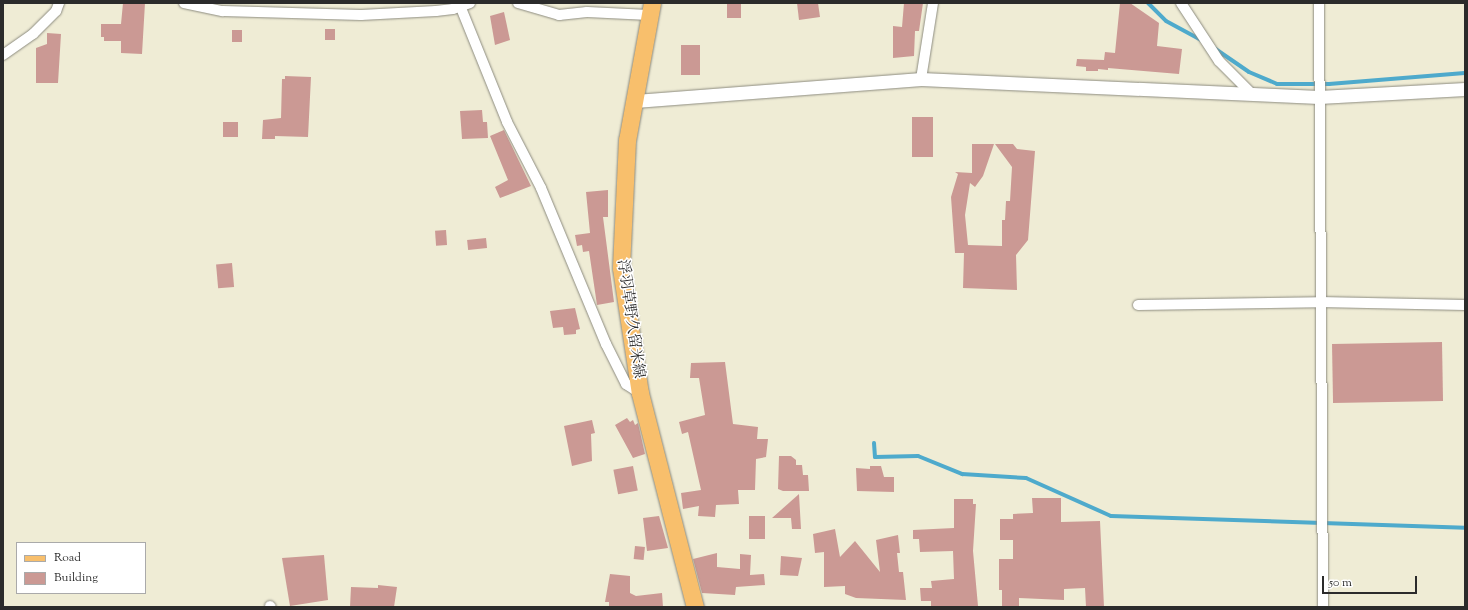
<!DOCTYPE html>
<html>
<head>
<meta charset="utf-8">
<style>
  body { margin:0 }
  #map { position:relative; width:1468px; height:610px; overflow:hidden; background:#efecd5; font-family:"Sorts Mill Goudy","Noto Serif JP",serif }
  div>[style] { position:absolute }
  .stream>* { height:4px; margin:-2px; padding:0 2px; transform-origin:2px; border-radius:2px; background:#4eaacc }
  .building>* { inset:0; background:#cb9994; transform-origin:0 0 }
  .roads { filter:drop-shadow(0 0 1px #8d8c80) drop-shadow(0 0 1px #8d8c80) }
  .minor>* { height:10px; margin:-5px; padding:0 5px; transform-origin:5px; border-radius:5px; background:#fff }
  .tertiary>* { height:13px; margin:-6.5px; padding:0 6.5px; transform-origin:6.5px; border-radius:6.5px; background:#fff }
  .primary>* { height:17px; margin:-8.5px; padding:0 8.5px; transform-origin:8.5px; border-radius:8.5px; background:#f8bf6c }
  span { translate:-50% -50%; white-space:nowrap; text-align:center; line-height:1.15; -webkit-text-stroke:3px #fff; paint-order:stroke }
  .street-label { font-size:15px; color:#2b2b2b }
  .frame { position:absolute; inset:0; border:4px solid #2b2b2b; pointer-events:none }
  .legend { position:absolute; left:16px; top:542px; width:130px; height:52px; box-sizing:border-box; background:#fff; border:1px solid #aaa; margin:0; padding:5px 7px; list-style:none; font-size:12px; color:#2b2b2b }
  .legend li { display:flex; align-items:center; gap:8px; height:20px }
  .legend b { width:20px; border:1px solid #aaa }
  .scale { position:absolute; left:1322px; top:576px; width:95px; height:18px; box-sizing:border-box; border:2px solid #2b2b2b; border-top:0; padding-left:5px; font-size:12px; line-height:14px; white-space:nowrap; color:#2b2b2b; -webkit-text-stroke:3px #fff; paint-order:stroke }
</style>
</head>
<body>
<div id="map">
  <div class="stream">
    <i style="left:1148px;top:3px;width:25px;rotate:45deg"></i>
    <i style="left:1166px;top:21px;width:42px;rotate:28.4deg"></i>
    <i style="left:1214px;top:48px;width:42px;rotate:34.4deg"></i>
    <i style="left:1249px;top:72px;width:30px;rotate:23deg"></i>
    <i style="left:1277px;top:84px;width:52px"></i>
    <i style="left:1329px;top:84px;width:136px;rotate:-4.6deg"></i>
    <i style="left:874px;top:443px;width:14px;rotate:86deg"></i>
    <i style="left:875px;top:457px;width:43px;rotate:-1.3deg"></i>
    <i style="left:918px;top:456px;width:48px;rotate:22.2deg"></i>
    <i style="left:962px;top:474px;width:64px;rotate:3.6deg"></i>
    <i style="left:1026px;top:478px;width:93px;rotate:24.1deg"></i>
    <i style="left:1111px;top:516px;width:354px;rotate:1.9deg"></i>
  </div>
  <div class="building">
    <i style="clip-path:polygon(123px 3px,145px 3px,142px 54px,121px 53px,121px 41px,104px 41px,104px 37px,101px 37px,101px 24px,121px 24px)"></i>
    <i style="left:727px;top:3px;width:14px;height:15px"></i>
    <i style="clip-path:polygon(797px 3px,818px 3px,820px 17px,799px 20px)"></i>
    <i style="clip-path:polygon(904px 3px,923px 3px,919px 31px,915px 31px,914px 56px,893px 58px,893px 26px,902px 27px)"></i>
    <i style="clip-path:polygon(1120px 3px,1130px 3px,1159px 23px,1157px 46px,1182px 49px,1179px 74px,1108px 68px,1108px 70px,1098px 69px,1098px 71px,1086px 71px,1086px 67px,1076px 66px,1077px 59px,1104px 60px,1105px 52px,1115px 53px)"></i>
    <i style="clip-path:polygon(504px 12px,510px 40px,495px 45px,490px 16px)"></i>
    <i style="left:325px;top:29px;width:10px;height:11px"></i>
    <i style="left:232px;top:30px;width:10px;height:12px"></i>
    <i style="clip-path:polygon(47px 33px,61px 34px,58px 83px,36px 83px,36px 48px,47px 44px)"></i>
    <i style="left:681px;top:45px;width:19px;height:30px"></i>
    <i style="clip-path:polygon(285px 76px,311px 77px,308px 137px,275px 136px,275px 139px,262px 139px,263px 120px,281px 118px,282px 79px,285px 79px)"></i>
    <i style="clip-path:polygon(482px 110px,483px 122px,487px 122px,488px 138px,462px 139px,460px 111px)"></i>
    <i style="left:912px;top:117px;width:21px;height:40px"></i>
    <i style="left:223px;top:122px;width:15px;height:15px"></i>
    <i style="clip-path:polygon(504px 130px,531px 186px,500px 198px,495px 187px,508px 180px,490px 136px)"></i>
    <i style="clip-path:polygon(972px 144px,994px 144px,983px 176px,975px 187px,970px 183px,965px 215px,968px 245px,1002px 246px,1002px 220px,1005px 220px,1006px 201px,1010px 201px,1012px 167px,995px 144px,1013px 144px,1017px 149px,1035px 151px,1028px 240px,1016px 255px,1017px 290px,963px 288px,964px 253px,955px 253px,951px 197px,958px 174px,955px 172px,972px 173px)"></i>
    <i style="clip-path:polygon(608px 190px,608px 217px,603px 217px,614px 302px,597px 305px,589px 251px,583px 252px,582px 245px,577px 246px,575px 235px,590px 233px,586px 192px)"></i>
    <i style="left:446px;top:230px;width:15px;height:11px;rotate:86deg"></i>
    <i style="left:486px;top:238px;width:10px;height:19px;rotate:84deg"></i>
    <i style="left:232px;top:263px;width:24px;height:16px;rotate:85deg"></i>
    <i style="clip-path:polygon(575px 308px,580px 329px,576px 330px,576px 334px,564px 335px,563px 327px,553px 328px,550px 311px)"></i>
    <i style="left:1442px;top:342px;width:59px;height:110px;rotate:89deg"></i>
    <i style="clip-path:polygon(725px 362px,733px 424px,758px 427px,757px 439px,768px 439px,766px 457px,756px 459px,755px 490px,738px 490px,739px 504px,716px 505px,715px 517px,698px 516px,699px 506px,683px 509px,681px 493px,701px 490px,688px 432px,682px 434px,679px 422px,705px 415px,699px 378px,690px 378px,691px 363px)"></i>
    <i style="clip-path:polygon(627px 418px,630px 422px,633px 420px,635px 425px,638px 423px,645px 454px,633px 458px,615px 425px)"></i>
    <i style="clip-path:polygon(592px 420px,595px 433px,591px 434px,592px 461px,572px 466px,564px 426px)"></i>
    <i style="clip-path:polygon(779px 456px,791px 456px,796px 460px,796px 465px,802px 465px,803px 475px,808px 475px,809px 491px,783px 491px,778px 489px)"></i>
    <i style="left:633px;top:466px;width:25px;height:20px;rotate:79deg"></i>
    <i style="clip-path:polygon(870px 466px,881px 466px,884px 477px,894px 477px,894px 492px,857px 491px,856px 468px,870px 469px)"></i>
    <i style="clip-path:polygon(799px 494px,801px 529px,792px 529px,791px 518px,772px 518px)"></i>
    <i style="clip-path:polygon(1032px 498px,1061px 498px,1061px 522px,1100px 521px,1104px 607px,1086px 607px,1085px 588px,1064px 589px,1064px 600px,1019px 598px,1019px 607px,1002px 607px,1002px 590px,999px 590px,999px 559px,1013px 559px,1013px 540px,1000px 540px,1000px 519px,1013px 519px,1013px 514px,1033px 513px)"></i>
    <i style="clip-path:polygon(954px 499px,973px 499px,973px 504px,976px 504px,973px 551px,978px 606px,931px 607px,931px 601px,921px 601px,920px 588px,932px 588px,931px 581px,954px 579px,953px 551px,920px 552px,919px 539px,913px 539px,913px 530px,954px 528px)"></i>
    <i style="clip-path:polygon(659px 516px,668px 548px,647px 551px,643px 518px)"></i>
    <i style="left:749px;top:516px;width:16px;height:23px"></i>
    <i style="clip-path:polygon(835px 529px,840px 557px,855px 541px,880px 572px,876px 540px,898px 535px,900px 553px,897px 553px,899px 572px,903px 572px,906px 600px,856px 598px,845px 594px,845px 586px,824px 587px,824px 552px,815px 553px,813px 534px)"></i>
    <i style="left:635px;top:546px;width:10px;height:13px;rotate:6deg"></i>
    <i style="clip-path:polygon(717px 553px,717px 567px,740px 569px,740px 554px,751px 555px,750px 575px,764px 574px,765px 585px,736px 587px,735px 595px,702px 593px,693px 559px)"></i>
    <i style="clip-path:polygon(324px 555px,328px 600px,290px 606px,282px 558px)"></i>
    <i style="clip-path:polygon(781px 556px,802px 558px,798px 576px,780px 575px)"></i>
    <i style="clip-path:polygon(610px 574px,630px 576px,630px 593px,636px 596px,662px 593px,663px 607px,609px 607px,609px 602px,605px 602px)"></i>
    <i style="clip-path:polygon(378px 585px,397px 587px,394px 607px,350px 607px,351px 587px,378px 588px)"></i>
  </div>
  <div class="roads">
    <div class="minor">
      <i style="left:184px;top:3px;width:40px;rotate:12deg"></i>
      <i style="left:223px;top:11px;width:138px;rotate:1.7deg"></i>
      <i style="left:361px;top:15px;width:75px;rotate:-3.1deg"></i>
      <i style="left:436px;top:11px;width:17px;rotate:-7deg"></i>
      <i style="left:453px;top:9px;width:18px;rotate:-19deg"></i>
      <i style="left:459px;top:3px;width:128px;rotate:68deg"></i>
      <i style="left:507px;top:122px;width:74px;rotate:62.7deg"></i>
      <i style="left:541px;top:188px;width:169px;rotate:67.4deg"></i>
      <i style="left:606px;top:344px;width:45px;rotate:63.4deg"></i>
      <i style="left:626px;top:384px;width:17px;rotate:33deg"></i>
      <i style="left:518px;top:3px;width:43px;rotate:16.3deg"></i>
      <i style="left:559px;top:15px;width:28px;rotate:-6deg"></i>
      <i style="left:587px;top:12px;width:62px;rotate:2.8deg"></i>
      <i style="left:1181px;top:3px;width:69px;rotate:56.8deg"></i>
      <i style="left:1219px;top:61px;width:48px;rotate:45deg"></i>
      <i style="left:1319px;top:3px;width:604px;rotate:89.62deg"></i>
      <i style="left:3px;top:55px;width:37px;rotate:-35deg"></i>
      <i style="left:33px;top:34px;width:33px;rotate:-45deg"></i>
      <i style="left:56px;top:11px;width:9px;rotate:-69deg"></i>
      <i style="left:921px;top:79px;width:77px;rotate:-81deg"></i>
      <i style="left:1138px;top:305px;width:181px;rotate:-0.9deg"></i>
      <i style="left:1319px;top:302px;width:146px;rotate:1.2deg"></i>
      <i style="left:270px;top:606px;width:1px;rotate:45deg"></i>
    </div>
    <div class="tertiary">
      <i style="left:635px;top:101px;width:287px;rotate:-4.4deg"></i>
      <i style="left:921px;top:79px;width:398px;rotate:2.6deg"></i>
      <i style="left:1319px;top:97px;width:146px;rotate:-3.1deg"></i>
    </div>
    <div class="primary">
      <i style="left:652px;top:3px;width:139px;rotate:100.3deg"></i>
      <i style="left:627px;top:140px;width:128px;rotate:92.7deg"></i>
      <i style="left:621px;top:268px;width:126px;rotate:81.4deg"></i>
      <i style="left:640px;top:393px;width:221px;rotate:75.6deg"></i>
    </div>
  </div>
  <div class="street-label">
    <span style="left:630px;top:319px;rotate:82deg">浮羽草野久留米線</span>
  </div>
  <div class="frame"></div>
  <ul class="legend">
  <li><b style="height:5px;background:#f8bf6c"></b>Road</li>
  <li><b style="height:11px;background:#cb9994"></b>Building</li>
  </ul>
  <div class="scale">50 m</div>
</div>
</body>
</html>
